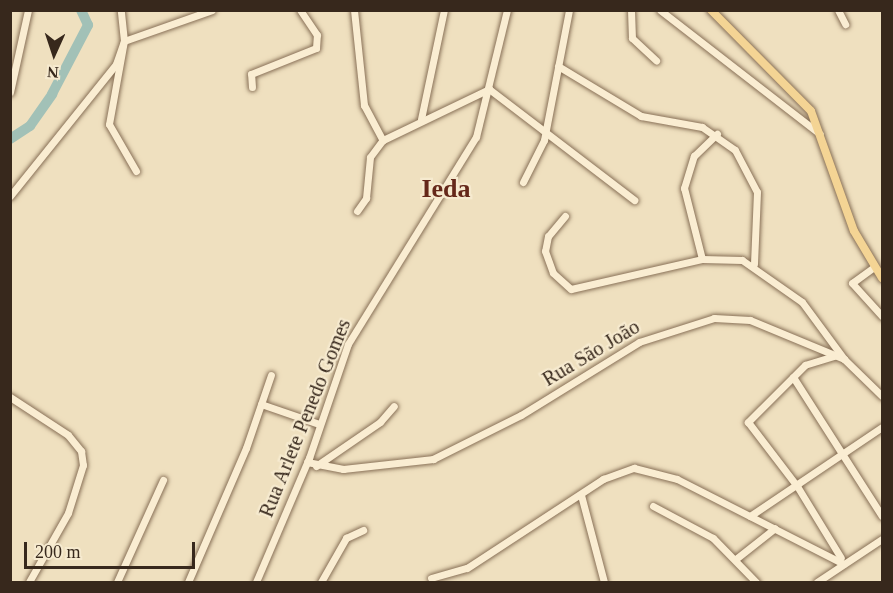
<!DOCTYPE html>
<html>
<head>
<meta charset="utf-8">
<style>
  body { margin:0 }
  #map { position:relative; width:893px; height:593px; overflow:hidden; background:#efe0bf; font-family:"Times New Roman",serif }
  div>[style] { position:absolute }
  .river>* { height:10px; margin:-5px; padding:0 5px; transform-origin:5px; border-radius:5px; background:#a2c1b7 }
  .roads { filter:drop-shadow(0 0 2px #887057) drop-shadow(0 0 2px #887057) }
  .minor>* { height:7px; margin:-3.5px; padding:0 3.5px; transform-origin:3.5px; border-radius:3.5px; background:#faedd2 }
  .major>* { height:8px; margin:-4px; padding:0 4px; transform-origin:4px; border-radius:4px; background:#f4d494 }
  span { translate:-50% -50%; white-space:nowrap; text-align:center; line-height:1.15; -webkit-text-stroke:4.5px #f6eacf; paint-order:stroke }
  .street-label { font-size:20px; color:#37281c }
  .district-label { font-size:26px; color:#65281a; font-weight:700 }
  .frame { position:absolute; inset:0; border:12px solid #37281c; pointer-events:none }
  .north { position:absolute; left:24px; top:24px; width:60px; height:60px; -webkit-text-stroke:4px #f6eacf; paint-order:stroke; rotate:183deg; font-size:16px; font-weight:700; line-height:24px; text-align:center; color:#37281c }
  .north::after { content:''; display:block; margin:auto; width:21px; height:27px; background:#37281c; clip-path:polygon(50% 0,100% 100%,50% 72%,0 100%) }
  .scale { position:absolute; left:24px; top:542px; width:171px; height:27px; box-sizing:border-box; border:3px solid #37281c; border-top:0; padding-left:8px; font-size:18px; line-height:21px; white-space:nowrap; color:#37281c; -webkit-text-stroke:4px #f6eacf; paint-order:stroke }
</style>
</head>
<body>
<div id="map">
  <div class="river">
    <i style="left:10px;top:139px;width:24px;rotate:-33deg"></i>
    <i style="left:30px;top:126px;width:39px;rotate:-55deg"></i>
    <i style="left:52px;top:94px;width:78px;rotate:-62.4deg"></i>
    <i style="left:88px;top:25px;width:17px;rotate:-115deg"></i>
  </div>
  <div class="roads">
    <div class="minor">
      <i style="left:354px;top:10px;width:96px;rotate:84deg"></i>
      <i style="left:364px;top:105px;width:40px;rotate:62deg"></i>
      <i style="left:631px;top:10px;width:28px;rotate:88deg"></i>
      <i style="left:632px;top:38px;width:33px;rotate:43deg"></i>
      <i style="left:660px;top:10px;width:202px;rotate:37.8deg"></i>
      <i style="left:838px;top:10px;width:16px;rotate:63deg"></i>
      <i style="left:558px;top:66px;width:97px;rotate:31.1deg"></i>
      <i style="left:641px;top:116px;width:62px;rotate:10.2deg"></i>
      <i style="left:702px;top:127px;width:40px;rotate:34.9deg"></i>
      <i style="left:735px;top:150px;width:47px;rotate:62.4deg"></i>
      <i style="left:757px;top:192px;width:72px;rotate:92.4deg"></i>
      <i style="left:252px;top:87px;width:13px;rotate:-94deg"></i>
      <i style="left:251px;top:74px;width:70px;rotate:-21.8deg"></i>
      <i style="left:316px;top:48px;width:13px;rotate:-86deg"></i>
      <i style="left:317px;top:35px;width:30px;rotate:-124deg"></i>
      <i style="left:10px;top:92px;width:84px;rotate:-77.6deg"></i>
      <i style="left:421px;top:119px;width:111px;rotate:-78.1deg"></i>
      <i style="left:136px;top:171px;width:54px;rotate:-119.9deg"></i>
      <i style="left:109px;top:124px;width:84px;rotate:-79.8deg"></i>
      <i style="left:124px;top:41px;width:93px;rotate:-19.4deg"></i>
      <i style="left:523px;top:182px;width:47px;rotate:-63.4deg"></i>
      <i style="left:544px;top:140px;width:132px;rotate:-79.1deg"></i>
      <i style="left:10px;top:196px;width:169px;rotate:-51.2deg"></i>
      <i style="left:116px;top:64px;width:24px;rotate:-71deg"></i>
      <i style="left:124px;top:41px;width:31px;rotate:-96deg"></i>
      <i style="left:357px;top:211px;width:16px;rotate:-55deg"></i>
      <i style="left:366px;top:198px;width:41px;rotate:-84.4deg"></i>
      <i style="left:370px;top:157px;width:21px;rotate:-53deg"></i>
      <i style="left:383px;top:140px;width:118px;rotate:-25.7deg"></i>
      <i style="left:489px;top:89px;width:183px;rotate:37.4deg"></i>
      <i style="left:565px;top:216px;width:26px;rotate:130deg"></i>
      <i style="left:548px;top:236px;width:15px;rotate:101deg"></i>
      <i style="left:545px;top:251px;width:23px;rotate:70deg"></i>
      <i style="left:553px;top:273px;width:24px;rotate:42deg"></i>
      <i style="left:571px;top:289px;width:134px;rotate:-12.9deg"></i>
      <i style="left:702px;top:259px;width:40px;rotate:1.4deg"></i>
      <i style="left:742px;top:260px;width:73px;rotate:35deg"></i>
      <i style="left:802px;top:302px;width:71px;rotate:53.6deg"></i>
      <i style="left:702px;top:259px;width:73px;rotate:-104.2deg"></i>
      <i style="left:684px;top:188px;width:34px;rotate:-73deg"></i>
      <i style="left:694px;top:156px;width:32px;rotate:-44deg"></i>
      <i style="left:874px;top:267px;width:27px;rotate:144deg"></i>
      <i style="left:852px;top:283px;width:45px;rotate:47.7deg"></i>
      <i style="left:834px;top:356px;width:30px;rotate:163deg"></i>
      <i style="left:805px;top:365px;width:81px;rotate:135deg"></i>
      <i style="left:748px;top:422px;width:81px;rotate:52.6deg"></i>
      <i style="left:797px;top:486px;width:84px;rotate:58.6deg"></i>
      <i style="left:793px;top:377px;width:165px;rotate:57.4deg"></i>
      <i style="left:10px;top:397px;width:69px;rotate:33.2deg"></i>
      <i style="left:68px;top:435px;width:21px;rotate:51deg"></i>
      <i style="left:81px;top:451px;width:14px;rotate:82deg"></i>
      <i style="left:83px;top:465px;width:50px;rotate:107.4deg"></i>
      <i style="left:68px;top:513px;width:79px;rotate:119.5deg"></i>
      <i style="left:261px;top:404px;width:61px;rotate:19deg"></i>
      <i style="left:307px;top:462px;width:37px;rotate:11deg"></i>
      <i style="left:343px;top:469px;width:91px;rotate:-6.3deg"></i>
      <i style="left:433px;top:459px;width:98px;rotate:-26.6deg"></i>
      <i style="left:521px;top:415px;width:139px;rotate:-31.7deg"></i>
      <i style="left:639px;top:342px;width:79px;rotate:-17.7deg"></i>
      <i style="left:714px;top:318px;width:36px;rotate:3deg"></i>
      <i style="left:750px;top:320px;width:102px;rotate:22.5deg"></i>
      <i style="left:844px;top:359px;width:53px;rotate:44.2deg"></i>
      <i style="left:316px;top:466px;width:78px;rotate:-34.5deg"></i>
      <i style="left:380px;top:422px;width:21px;rotate:-49deg"></i>
      <i style="left:581px;top:495px;width:90px;rotate:75.2deg"></i>
      <i style="left:653px;top:506px;width:68px;rotate:28.1deg"></i>
      <i style="left:713px;top:538px;width:62px;rotate:45.7deg"></i>
      <i style="left:750px;top:516px;width:159px;rotate:-34deg"></i>
      <i style="left:737px;top:558px;width:48px;rotate:-38.3deg"></i>
      <i style="left:431px;top:578px;width:37px;rotate:-16deg"></i>
      <i style="left:467px;top:568px;width:163px;rotate:-33.2deg"></i>
      <i style="left:603px;top:479px;width:33px;rotate:-20deg"></i>
      <i style="left:634px;top:468px;width:44px;rotate:14.3deg"></i>
      <i style="left:677px;top:479px;width:187px;rotate:27deg"></i>
      <i style="left:117px;top:582px;width:112px;rotate:-65.7deg"></i>
      <i style="left:188px;top:582px;width:146px;rotate:-66.6deg"></i>
      <i style="left:246px;top:448px;width:77px;rotate:-71.1deg"></i>
      <i style="left:256px;top:582px;width:135px;rotate:-66.9deg"></i>
      <i style="left:309px;top:458px;width:120px;rotate:-71.1deg"></i>
      <i style="left:348px;top:344px;width:243px;rotate:-58.3deg"></i>
      <i style="left:476px;top:137px;width:131px;rotate:-76.3deg"></i>
      <i style="left:321px;top:582px;width:51px;rotate:-60.4deg"></i>
      <i style="left:346px;top:538px;width:19px;rotate:-25deg"></i>
      <i style="left:817px;top:582px;width:78px;rotate:-33.5deg"></i>
    </div>
    <div class="major">
      <i style="left:711px;top:10px;width:142px;rotate:45.3deg"></i>
      <i style="left:811px;top:111px;width:127px;rotate:70.3deg"></i>
      <i style="left:854px;top:231px;width:55px;rotate:59.2deg"></i>
    </div>
  </div>
  <div class="street-label">
    <span style="left:591px;top:353px;rotate:-31deg">Rua São João</span>
    <span style="left:305px;top:418px;rotate:-68deg">Rua Arlete Penedo Gomes</span>
  </div>
  <div class="district-label">
    <span style="left:446px;top:189px">Ieda</span>
  </div>
  <div class="frame"></div>
  <div class="north">N</div>
  <div class="scale">200 m</div>
</div>
</body>
</html>
